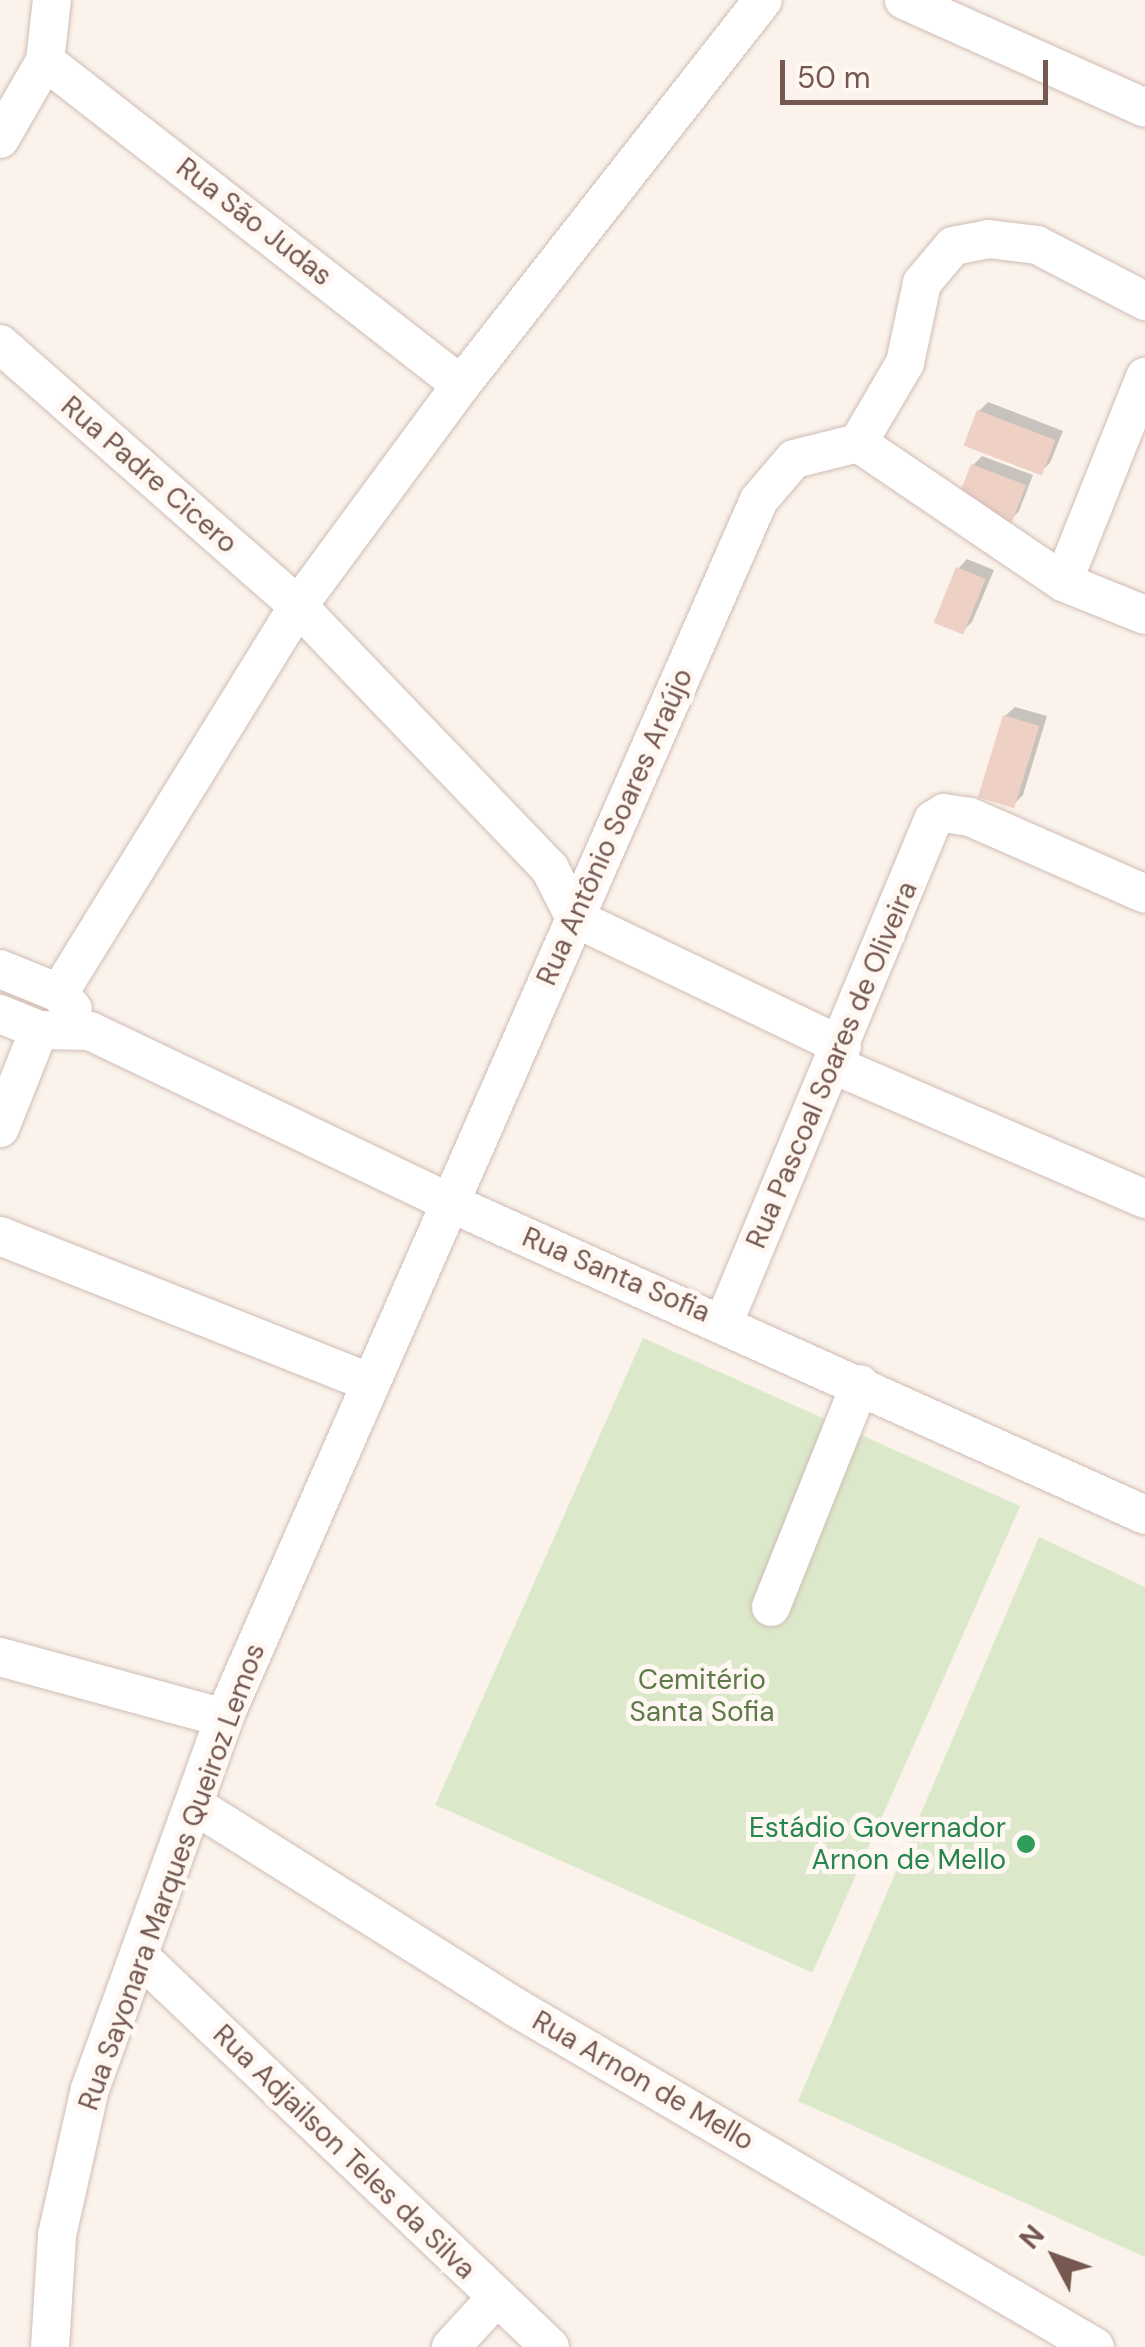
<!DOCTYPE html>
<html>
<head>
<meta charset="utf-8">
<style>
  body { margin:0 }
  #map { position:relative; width:1145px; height:2347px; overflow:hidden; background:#fbf3eb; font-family:"DM Sans",sans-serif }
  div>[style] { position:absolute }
  .green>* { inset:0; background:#dbe9ca; transform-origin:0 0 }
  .shadow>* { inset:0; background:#0003 }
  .building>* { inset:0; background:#efd0c5; transform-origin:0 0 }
  .roads { filter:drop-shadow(0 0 2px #cfbcb4) drop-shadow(0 0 2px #cfbcb4) }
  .minor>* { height:38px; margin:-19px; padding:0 19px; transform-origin:19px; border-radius:19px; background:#fff }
  .dots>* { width:28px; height:28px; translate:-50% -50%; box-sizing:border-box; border:5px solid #fef7f2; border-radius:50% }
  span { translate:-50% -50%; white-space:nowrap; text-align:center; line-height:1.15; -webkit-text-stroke:10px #fef7f2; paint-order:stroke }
  .street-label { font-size:28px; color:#75584f }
  .park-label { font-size:28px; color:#5e7a48 }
  .leisure-label { font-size:28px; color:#27864d }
  .right { translate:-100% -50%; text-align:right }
  .north { position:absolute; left:1005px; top:2207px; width:100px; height:100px; -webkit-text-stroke:8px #fef7f2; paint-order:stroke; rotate:311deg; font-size:28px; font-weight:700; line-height:40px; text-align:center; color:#75584f }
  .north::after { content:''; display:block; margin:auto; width:35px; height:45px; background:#75584f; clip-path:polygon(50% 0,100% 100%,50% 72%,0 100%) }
  .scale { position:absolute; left:780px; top:60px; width:268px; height:45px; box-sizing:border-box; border:5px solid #75584f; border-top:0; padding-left:12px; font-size:30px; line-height:35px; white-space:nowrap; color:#75584f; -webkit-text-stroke:8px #fef7f2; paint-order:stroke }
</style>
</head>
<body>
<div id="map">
  <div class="green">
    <i style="left:643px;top:1338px;width:413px;height:511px;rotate:24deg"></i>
    <i style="clip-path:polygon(1039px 1537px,1145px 1587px,1145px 2257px,798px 2101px)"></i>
  </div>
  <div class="shadow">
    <i style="clip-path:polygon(988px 402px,1063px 431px,1050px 463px,1040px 472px,979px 411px)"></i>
    <i style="clip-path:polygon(982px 456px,1033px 475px,1019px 511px,1010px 521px,973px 465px)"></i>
    <i style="clip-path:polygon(967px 559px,994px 570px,972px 622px,962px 632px,958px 569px)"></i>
    <i style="clip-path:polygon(1015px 707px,1047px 716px,1023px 795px,1013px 805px,1005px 716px)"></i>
  </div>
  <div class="building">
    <i style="left:977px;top:410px;width:84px;height:38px;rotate:21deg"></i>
    <i style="left:971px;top:464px;width:59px;height:42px;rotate:21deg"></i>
    <i style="left:956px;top:567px;width:32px;height:60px;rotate:22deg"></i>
    <i style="left:1003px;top:715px;width:38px;height:86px;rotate:17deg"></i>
  </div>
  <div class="roads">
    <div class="minor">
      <i style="left:904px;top:0;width:264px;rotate:24.1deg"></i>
      <i style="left:45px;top:61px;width:527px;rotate:37.91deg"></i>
      <i style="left:0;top:139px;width:90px;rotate:-60deg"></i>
      <i style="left:45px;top:61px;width:61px;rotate:-83.5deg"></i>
      <i style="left:0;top:344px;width:397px;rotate:41.3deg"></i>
      <i style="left:298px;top:606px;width:364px;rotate:46.2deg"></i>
      <i style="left:550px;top:869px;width:55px;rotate:63deg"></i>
      <i style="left:575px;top:918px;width:296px;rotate:25.6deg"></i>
      <i style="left:858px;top:443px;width:248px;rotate:34.1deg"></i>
      <i style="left:1063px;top:582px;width:88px;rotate:21.9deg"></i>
      <i style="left:1063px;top:582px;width:221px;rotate:-68.2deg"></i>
      <i style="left:0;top:969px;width:64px;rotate:22.1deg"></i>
      <i style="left:59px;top:993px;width:21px;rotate:49deg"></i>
      <i style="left:59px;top:993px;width:455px;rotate:-58.3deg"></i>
      <i style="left:298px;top:606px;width:275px;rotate:-53.6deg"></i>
      <i style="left:461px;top:385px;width:489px;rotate:-51.9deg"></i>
      <i style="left:0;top:1014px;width:42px;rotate:22.3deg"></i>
      <i style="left:39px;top:1030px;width:51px;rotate:1.1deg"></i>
      <i style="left:90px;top:1031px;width:397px;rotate:25.5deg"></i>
      <i style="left:448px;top:1202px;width:764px;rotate:24.18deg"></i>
      <i style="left:834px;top:1065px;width:339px;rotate:23.3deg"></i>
      <i style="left:0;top:1128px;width:105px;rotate:-68.3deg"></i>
      <i style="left:0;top:1236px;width:399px;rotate:21.6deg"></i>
      <i style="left:724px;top:1322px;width:544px;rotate:-67.4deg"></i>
      <i style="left:933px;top:820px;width:13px;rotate:-32deg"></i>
      <i style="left:944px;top:813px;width:26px;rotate:9deg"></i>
      <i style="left:970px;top:817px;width:191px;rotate:23.7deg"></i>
      <i style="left:771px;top:1607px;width:240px;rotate:-68.2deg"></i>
      <i style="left:0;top:1657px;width:232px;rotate:15.2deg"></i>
      <i style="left:196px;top:1806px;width:377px;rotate:32.2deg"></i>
      <i style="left:515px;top:2007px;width:672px;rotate:30.38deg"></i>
      <i style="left:139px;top:1956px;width:567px;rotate:43.57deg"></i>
      <i style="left:50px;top:2347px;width:112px;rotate:-86.4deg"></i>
      <i style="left:57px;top:2235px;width:150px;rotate:-77.3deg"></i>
      <i style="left:90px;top:2089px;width:394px;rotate:-70.1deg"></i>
      <i style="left:224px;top:1718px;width:1330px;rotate:-66.29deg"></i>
      <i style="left:759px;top:500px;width:54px;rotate:-49.5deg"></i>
      <i style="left:794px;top:459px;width:66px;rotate:-14deg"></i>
      <i style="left:858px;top:443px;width:93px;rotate:-59.6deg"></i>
      <i style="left:905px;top:363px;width:82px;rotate:-78deg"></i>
      <i style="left:922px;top:283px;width:48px;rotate:-50deg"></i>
      <i style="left:953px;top:246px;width:36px;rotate:-11deg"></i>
      <i style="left:988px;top:239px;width:49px;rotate:7deg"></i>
      <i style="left:1037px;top:245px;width:122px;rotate:27.4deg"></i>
      <i style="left:451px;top:2347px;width:68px;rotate:-47.4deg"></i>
    </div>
  </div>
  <div class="dots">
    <i style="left:1026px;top:1844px;background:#2e9e5b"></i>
  </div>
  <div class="street-label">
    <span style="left:254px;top:222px;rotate:38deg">Rua São Judas</span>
    <span style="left:149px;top:475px;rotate:41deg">Rua Padre Cicero</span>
    <span style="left:615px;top:827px;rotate:-66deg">Rua Antônio Soares Araújo</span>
    <span style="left:832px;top:1065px;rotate:-67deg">Rua Pascoal Soares de Oliveira</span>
    <span style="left:616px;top:1275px;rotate:23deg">Rua Santa Sofia</span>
    <span style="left:172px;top:1877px;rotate:-70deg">Rua Sayonara Marques Queiroz Lemos</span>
    <span style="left:643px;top:2081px;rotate:30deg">Rua Arnon de Mello</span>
    <span style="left:344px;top:2152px;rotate:44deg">Rua Adjailson Teles da Silva</span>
  </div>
  <div class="park-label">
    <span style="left:702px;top:1696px">Cemitério<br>Santa Sofia</span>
  </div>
  <div class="leisure-label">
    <span class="right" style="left:1006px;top:1844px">Estádio Governador<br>Arnon de Mello</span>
  </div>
  <div class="north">N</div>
  <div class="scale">50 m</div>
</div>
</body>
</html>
